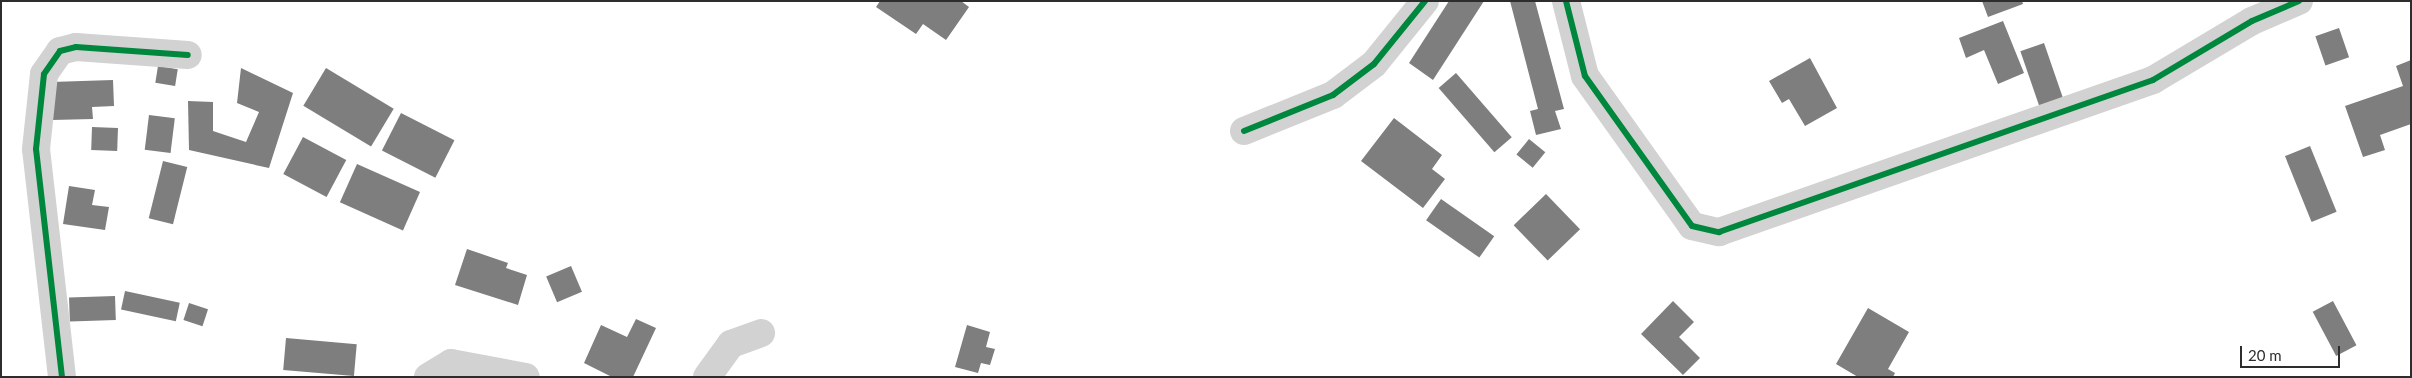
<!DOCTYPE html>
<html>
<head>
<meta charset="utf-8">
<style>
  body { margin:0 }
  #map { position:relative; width:2412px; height:378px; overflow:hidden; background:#fff; font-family:Lato,sans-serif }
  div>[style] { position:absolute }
  .building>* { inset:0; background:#7e7e7e; transform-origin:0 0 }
  .minor>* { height:28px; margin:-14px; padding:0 14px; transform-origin:14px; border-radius:14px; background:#d2d2d2 }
  .cycleway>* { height:6px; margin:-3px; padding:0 3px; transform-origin:3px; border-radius:3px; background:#00873e }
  span { translate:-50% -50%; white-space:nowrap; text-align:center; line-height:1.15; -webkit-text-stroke:5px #fff; paint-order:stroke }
  .frame { position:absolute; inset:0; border:2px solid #2d2d2d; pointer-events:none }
  .scale { position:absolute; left:2240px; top:346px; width:100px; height:22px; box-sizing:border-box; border:2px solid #2d2d2d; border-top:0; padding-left:6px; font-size:15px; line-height:18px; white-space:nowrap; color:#2d2d2d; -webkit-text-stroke:4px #fff; paint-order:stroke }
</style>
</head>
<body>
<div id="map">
  <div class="building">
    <i style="clip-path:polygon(880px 1px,961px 1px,969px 7px,946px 40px,923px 24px,916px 34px,876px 7px)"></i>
    <i style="clip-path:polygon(1449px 1px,1484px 1px,1433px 80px,1409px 63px)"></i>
    <i style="clip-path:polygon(1510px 1px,1535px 1px,1564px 109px,1555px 111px,1561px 129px,1536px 135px,1530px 111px,1538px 109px)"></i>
    <i style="clip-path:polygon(1982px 1px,2022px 1px,2023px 4px,1988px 17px)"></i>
    <i style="clip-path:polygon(2003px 21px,2024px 73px,1998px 84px,1984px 50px,1966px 58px,1959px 38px)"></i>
    <i style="left:2339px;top:28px;width:31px;height:25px;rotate:71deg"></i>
    <i style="left:2044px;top:43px;width:58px;height:25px;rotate:71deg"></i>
    <i style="clip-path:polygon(1810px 58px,1837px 108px,1805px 126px,1789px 99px,1782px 103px,1769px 81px)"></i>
    <i style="clip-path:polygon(2411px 60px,2411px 124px,2380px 135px,2385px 150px,2363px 157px,2345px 106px,2403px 86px,2396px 66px)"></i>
    <i style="left:158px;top:66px;width:20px;height:17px;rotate:9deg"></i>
    <i style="clip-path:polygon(241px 68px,293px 93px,269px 168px,189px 150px,188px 101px,213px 102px,213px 131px,246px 142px,259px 112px,237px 103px)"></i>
    <i style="left:326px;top:68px;width:79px;height:44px;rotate:31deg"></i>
    <i style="left:1456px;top:73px;width:85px;height:23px;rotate:49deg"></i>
    <i style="clip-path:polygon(113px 80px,114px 106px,92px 107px,93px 119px,52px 120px,51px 82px)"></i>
    <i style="left:401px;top:113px;width:60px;height:42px;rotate:27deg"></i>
    <i style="left:149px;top:115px;width:26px;height:35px;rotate:7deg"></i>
    <i style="clip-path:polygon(1394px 118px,1442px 155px,1432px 169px,1445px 179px,1423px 208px,1361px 161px)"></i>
    <i style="left:92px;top:127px;width:26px;height:23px;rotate:2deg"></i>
    <i style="left:303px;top:137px;width:49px;height:42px;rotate:28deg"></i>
    <i style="left:1529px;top:139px;width:21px;height:20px;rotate:39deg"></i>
    <i style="left:2310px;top:146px;width:71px;height:27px;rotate:68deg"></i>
    <i style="left:163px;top:161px;width:25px;height:59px;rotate:14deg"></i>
    <i style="left:357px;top:164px;width:69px;height:42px;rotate:24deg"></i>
    <i style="clip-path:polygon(69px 186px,95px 190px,92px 205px,109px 207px,105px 230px,63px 224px)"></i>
    <i style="left:1546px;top:194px;width:49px;height:45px;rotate:46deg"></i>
    <i style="left:1441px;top:199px;width:65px;height:26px;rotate:35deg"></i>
    <i style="clip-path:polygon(467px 249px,508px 263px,506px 268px,527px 275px,518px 305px,455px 285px)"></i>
    <i style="left:571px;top:266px;width:28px;height:27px;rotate:67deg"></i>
    <i style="left:125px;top:291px;width:56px;height:19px;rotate:12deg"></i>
    <i style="left:115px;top:296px;width:24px;height:46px;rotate:88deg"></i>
    <i style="clip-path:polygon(1673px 301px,1694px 322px,1679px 337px,1700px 358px,1683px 375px,1641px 334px)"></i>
    <i style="left:2333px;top:301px;width:50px;height:23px;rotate:62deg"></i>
    <i style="left:189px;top:303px;width:20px;height:18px;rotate:18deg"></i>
    <i style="clip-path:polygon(1868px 308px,1909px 332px,1888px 369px,1895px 373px,1893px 377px,1858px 377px,1836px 364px)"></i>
    <i style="clip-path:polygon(636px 319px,656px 328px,633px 377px,612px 377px,584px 363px,601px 325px,627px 337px)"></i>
    <i style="clip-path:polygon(967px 325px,990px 332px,986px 347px,995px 349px,990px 365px,981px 363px,978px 373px,955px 367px)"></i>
    <i style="left:286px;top:338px;width:71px;height:32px;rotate:5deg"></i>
  </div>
  <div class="minor">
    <i style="left:1566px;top:1px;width:77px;rotate:75.8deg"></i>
    <i style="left:1585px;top:76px;width:184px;rotate:54.5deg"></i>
    <i style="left:1692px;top:226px;width:28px;rotate:13deg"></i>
    <i style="left:1719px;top:232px;width:460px;rotate:-19.3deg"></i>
    <i style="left:2153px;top:80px;width:115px;rotate:-30.8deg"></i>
    <i style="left:2252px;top:21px;width:51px;rotate:-23.1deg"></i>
    <i style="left:1244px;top:131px;width:96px;rotate:-22deg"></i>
    <i style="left:1333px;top:95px;width:51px;rotate:-37.1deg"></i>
    <i style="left:1374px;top:64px;width:81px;rotate:-51deg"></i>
    <i style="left:62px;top:377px;width:229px;rotate:-96.5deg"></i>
    <i style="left:36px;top:149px;width:75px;rotate:-83.9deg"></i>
    <i style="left:44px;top:74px;width:28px;rotate:-55deg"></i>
    <i style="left:60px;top:51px;width:16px;rotate:-14deg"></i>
    <i style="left:76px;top:47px;width:112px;rotate:4.1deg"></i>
    <i style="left:428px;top:377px;width:27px;rotate:-31deg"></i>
    <i style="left:451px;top:363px;width:76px;rotate:10.6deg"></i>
    <i style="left:707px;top:377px;width:41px;rotate:-54deg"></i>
    <i style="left:731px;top:344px;width:32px;rotate:-20deg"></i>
  </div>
  <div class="cycleway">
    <i style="left:1566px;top:1px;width:77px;rotate:75.8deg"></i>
    <i style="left:1585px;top:76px;width:184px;rotate:54.5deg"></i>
    <i style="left:1692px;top:226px;width:28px;rotate:13deg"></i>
    <i style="left:1719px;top:232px;width:460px;rotate:-19.3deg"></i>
    <i style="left:2153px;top:80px;width:115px;rotate:-30.8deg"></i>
    <i style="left:2252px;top:21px;width:51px;rotate:-23.1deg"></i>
    <i style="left:1244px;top:131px;width:96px;rotate:-22deg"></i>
    <i style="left:1333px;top:95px;width:51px;rotate:-37.1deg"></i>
    <i style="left:1374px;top:64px;width:81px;rotate:-51deg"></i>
    <i style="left:62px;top:377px;width:229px;rotate:-96.5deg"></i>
    <i style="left:36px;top:149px;width:75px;rotate:-83.9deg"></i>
    <i style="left:44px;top:74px;width:28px;rotate:-55deg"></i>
    <i style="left:60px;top:51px;width:16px;rotate:-14deg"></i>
    <i style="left:76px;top:47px;width:112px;rotate:4.1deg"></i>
  </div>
  <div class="frame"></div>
  <div class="scale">20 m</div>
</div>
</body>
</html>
